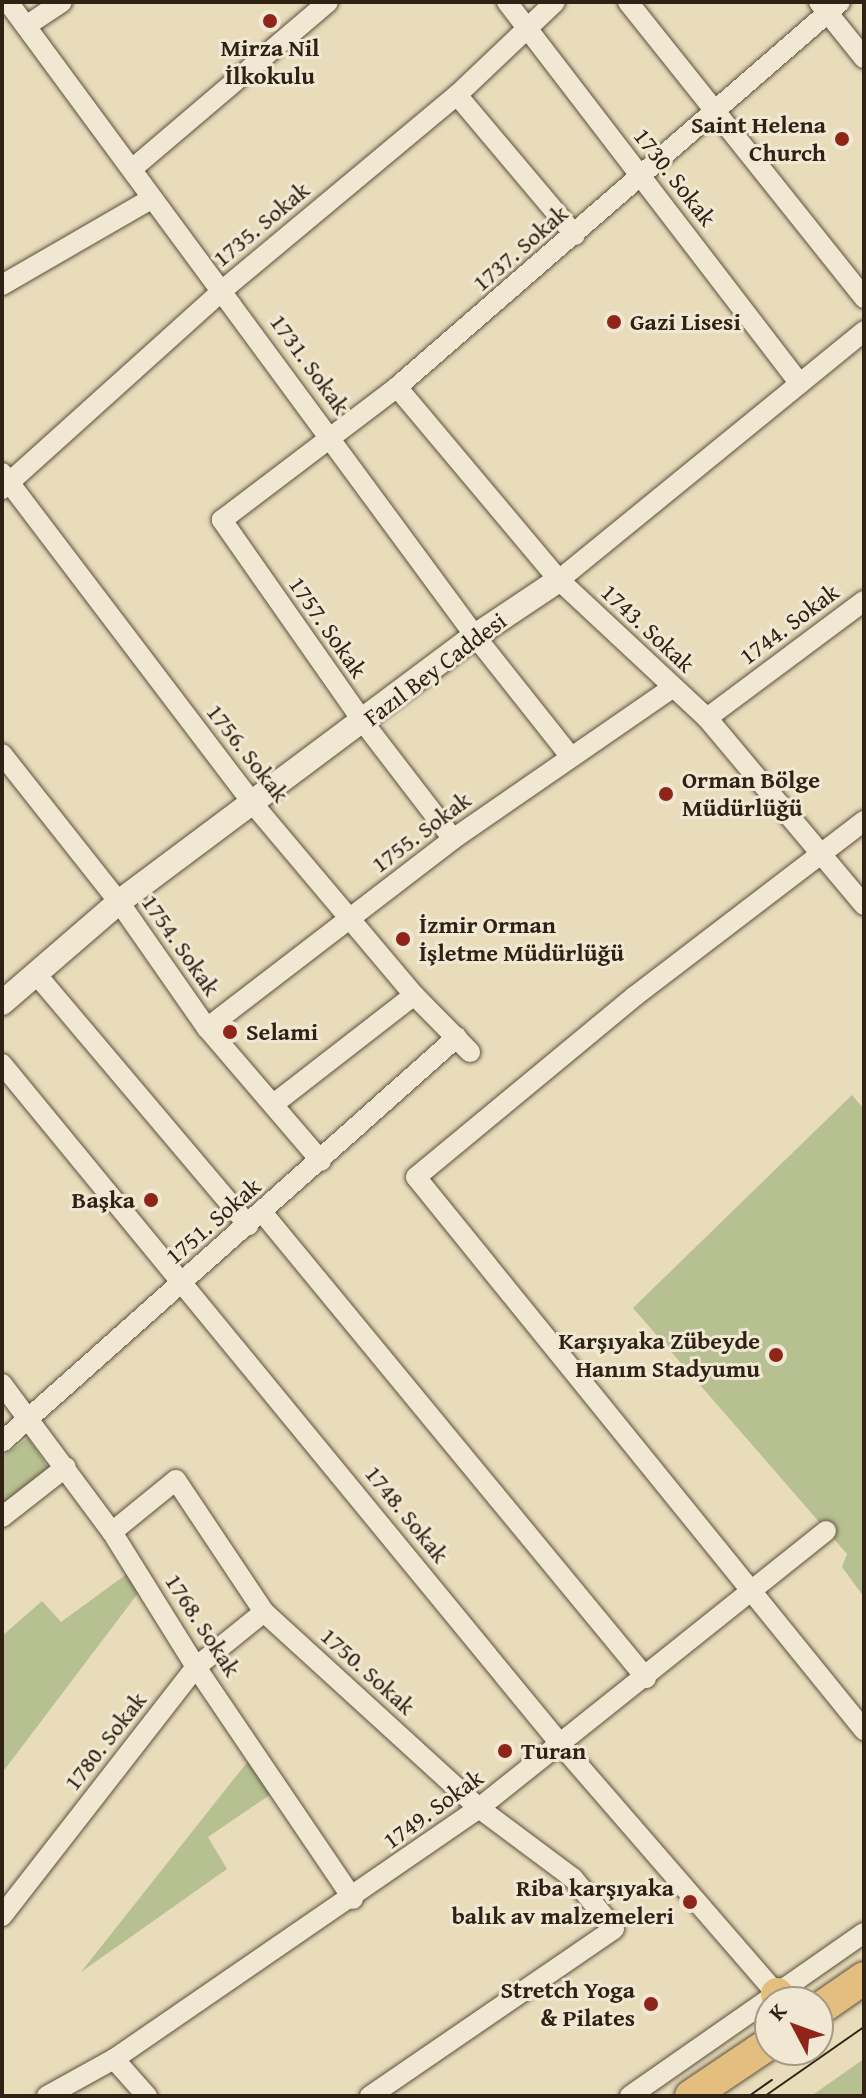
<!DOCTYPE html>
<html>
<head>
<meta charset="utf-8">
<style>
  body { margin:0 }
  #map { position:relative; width:866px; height:2098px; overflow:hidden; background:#e8dcbb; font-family:"Gentium Book Plus",serif }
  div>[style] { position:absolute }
  .green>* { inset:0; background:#b6c090 }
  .roads { filter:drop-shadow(0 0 2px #5d503e) drop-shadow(0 0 2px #5d503e) }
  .minor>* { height:20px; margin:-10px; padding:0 10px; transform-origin:10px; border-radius:10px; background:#f0e8d3 }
  .tertiary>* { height:24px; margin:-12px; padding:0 12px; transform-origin:12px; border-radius:12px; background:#f0e8d3 }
  .primary>* { height:32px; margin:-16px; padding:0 16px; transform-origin:16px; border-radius:16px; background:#e4be7e }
  .tram>* { height:2px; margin:-1px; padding:0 1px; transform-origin:1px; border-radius:1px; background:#2f2214 }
  .dots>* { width:22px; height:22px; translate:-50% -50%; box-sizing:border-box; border:4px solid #f0e8d3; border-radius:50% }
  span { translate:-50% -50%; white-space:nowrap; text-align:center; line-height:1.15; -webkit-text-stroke:6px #f0e8d3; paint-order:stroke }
  .poi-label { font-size:24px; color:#2f2214; font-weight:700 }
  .right { translate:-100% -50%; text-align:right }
  .left { translate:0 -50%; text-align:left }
  .street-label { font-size:24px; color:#2f2214 }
  .frame { position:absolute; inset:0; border:4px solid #2f2214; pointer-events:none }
  .north { position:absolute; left:754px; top:1986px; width:80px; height:80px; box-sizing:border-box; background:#f0e8d3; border:2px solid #a39987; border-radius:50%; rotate:311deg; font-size:22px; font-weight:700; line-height:32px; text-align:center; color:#2f2214 }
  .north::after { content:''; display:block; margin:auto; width:28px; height:36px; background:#8f2418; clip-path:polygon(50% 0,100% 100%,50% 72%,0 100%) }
</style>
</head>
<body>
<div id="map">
  <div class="green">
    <i style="clip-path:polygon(852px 1095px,864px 1109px,864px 1597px,842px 1567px,847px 1554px,633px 1308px)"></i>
    <i style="clip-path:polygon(28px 1438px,50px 1470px,2px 1505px,2px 1457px)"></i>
    <i style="clip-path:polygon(135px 1568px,145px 1584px,2px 1773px,2px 1636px,42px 1601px,61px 1622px)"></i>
    <i style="clip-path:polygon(256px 1751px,280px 1788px,208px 1837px,227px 1869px,81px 1972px)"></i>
    <i style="clip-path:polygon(864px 2059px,864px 2096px,811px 2096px)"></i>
  </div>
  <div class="roads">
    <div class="minor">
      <i style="left:8px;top:2px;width:787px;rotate:53.62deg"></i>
      <i style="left:475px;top:636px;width:153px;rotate:51.6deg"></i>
      <i style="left:507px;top:2px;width:481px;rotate:52.5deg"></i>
      <i style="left:628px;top:2px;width:379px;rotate:51.4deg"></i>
      <i style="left:819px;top:2px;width:72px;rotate:51.2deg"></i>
      <i style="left:26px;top:26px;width:43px;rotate:-33.7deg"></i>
      <i style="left:457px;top:95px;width:183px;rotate:49.9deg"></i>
      <i style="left:132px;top:169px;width:257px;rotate:-40.4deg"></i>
      <i style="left:2px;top:285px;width:172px;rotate:-30deg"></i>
      <i style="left:397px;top:387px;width:252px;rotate:50deg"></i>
      <i style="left:559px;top:580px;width:202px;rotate:43deg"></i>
      <i style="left:707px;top:718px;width:244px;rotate:50deg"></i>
      <i style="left:2px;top:473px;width:417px;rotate:52.8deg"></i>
      <i style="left:254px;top:805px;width:248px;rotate:49.9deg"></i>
      <i style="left:414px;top:995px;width:80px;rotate:45.5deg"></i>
      <i style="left:2px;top:489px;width:299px;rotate:-42deg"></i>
      <i style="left:224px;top:289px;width:303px;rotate:-39.8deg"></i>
      <i style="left:457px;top:95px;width:135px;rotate:-43.5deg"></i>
      <i style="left:559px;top:580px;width:394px;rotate:-39.2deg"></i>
      <i style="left:707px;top:718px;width:196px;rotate:-36.7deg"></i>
      <i style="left:2px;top:754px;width:189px;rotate:51.7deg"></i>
      <i style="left:119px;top:902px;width:154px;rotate:55.1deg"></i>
      <i style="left:207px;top:1028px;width:175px;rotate:49.4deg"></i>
      <i style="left:864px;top:821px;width:288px;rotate:142.6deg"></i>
      <i style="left:635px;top:996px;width:284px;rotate:140.4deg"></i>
      <i style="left:416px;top:1177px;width:712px;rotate:50.99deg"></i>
      <i style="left:453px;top:839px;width:146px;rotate:-127.5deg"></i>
      <i style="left:364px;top:723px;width:248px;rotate:-125deg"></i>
      <i style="left:222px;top:520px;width:220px;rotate:-37.2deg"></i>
      <i style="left:397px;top:387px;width:587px;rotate:-40.99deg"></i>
      <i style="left:36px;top:974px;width:329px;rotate:49.8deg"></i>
      <i style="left:207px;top:1028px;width:310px;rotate:-37.5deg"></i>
      <i style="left:453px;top:839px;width:267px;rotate:-34.6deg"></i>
      <i style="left:2px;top:1064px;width:882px;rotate:50.61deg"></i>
      <i style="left:562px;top:1746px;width:328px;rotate:49.1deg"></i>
      <i style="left:275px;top:1103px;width:176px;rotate:-37.8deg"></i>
      <i style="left:262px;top:1212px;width:604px;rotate:50.51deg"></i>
      <i style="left:2px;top:1384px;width:184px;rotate:53.4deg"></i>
      <i style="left:112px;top:1532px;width:159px;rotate:58.1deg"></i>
      <i style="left:196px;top:1667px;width:280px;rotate:55.9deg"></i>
      <i style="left:2px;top:1442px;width:609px;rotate:-41.67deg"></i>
      <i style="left:2px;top:1517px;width:81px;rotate:-38deg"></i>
      <i style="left:112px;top:1532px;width:82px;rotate:-39.1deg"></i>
      <i style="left:176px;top:1480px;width:159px;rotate:56.3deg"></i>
      <i style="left:264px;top:1612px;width:291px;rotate:42.4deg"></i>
      <i style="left:479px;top:1808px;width:117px;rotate:36.7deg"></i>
      <i style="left:573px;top:1878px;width:65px;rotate:51.2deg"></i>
      <i style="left:614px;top:1929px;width:296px;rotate:145.6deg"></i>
      <i style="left:2px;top:1916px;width:316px;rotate:-52.1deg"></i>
      <i style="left:196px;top:1667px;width:87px;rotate:-39deg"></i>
      <i style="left:114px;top:2059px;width:50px;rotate:48.3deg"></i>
      <i style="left:47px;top:2096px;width:77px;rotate:-28.9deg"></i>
      <i style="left:114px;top:2059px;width:443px;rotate:-34.5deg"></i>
      <i style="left:479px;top:1808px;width:444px;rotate:-38.6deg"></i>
      <i style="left:630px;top:2096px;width:285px;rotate:-34.9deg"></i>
    </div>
    <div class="tertiary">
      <i style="left:2px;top:1003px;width:155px;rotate:-40.8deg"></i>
      <i style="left:119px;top:902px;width:444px;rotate:-36.8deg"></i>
      <i style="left:475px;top:636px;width:101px;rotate:-33.7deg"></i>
    </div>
    <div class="primary">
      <i style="left:777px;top:1994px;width:11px;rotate:49deg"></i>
      <i style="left:818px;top:2010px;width:56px;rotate:-34.8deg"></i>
      <i style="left:691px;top:2096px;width:95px;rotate:-33.9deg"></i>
    </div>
  </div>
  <div class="tram">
    <i style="left:749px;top:2096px;width:28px;rotate:-35deg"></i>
    <i style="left:765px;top:2096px;width:121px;rotate:-34.9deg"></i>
  </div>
  <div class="dots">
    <i style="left:270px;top:21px;background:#8f2418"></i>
    <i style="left:842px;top:139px;background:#8f2418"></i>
    <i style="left:614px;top:322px;background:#8f2418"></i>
    <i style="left:666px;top:794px;background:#8f2418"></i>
    <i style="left:403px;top:939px;background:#8f2418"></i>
    <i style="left:230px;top:1032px;background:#8f2418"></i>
    <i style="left:151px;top:1200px;background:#8f2418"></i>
    <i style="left:776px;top:1355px;background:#8f2418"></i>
    <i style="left:505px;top:1751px;background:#8f2418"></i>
    <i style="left:690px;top:1902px;background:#8f2418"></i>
    <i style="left:651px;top:2004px;background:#8f2418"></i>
  </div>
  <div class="poi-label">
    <span style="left:270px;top:62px">Mirza Nil<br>İlkokulu</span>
    <span class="right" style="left:826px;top:139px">Saint Helena<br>Church</span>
    <span class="left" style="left:630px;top:322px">Gazi Lisesi</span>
    <span class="left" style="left:682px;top:794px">Orman Bölge<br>Müdürlüğü</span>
    <span class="left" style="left:419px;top:939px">İzmir Orman<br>İşletme Müdürlüğü</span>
    <span class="left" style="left:246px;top:1032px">Selami</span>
    <span class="right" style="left:135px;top:1200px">Başka</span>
    <span class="right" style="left:760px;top:1355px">Karşıyaka Zübeyde<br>Hanım Stadyumu</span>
    <span class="left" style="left:521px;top:1751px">Turan</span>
    <span class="right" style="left:674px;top:1902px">Riba karşıyaka<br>balık av malzemeleri</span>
    <span class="right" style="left:635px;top:2004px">Stretch Yoga<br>&amp; Pilates</span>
  </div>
  <div class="street-label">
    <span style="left:675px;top:177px;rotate:52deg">1730. Sokak</span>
    <span style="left:261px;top:224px;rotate:-40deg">1735. Sokak</span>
    <span style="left:520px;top:248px;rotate:-41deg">1737. Sokak</span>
    <span style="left:310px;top:364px;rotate:54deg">1731. Sokak</span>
    <span style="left:789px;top:624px;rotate:-37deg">1744. Sokak</span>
    <span style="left:328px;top:627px;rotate:55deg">1757. Sokak</span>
    <span style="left:648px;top:628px;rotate:43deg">1743. Sokak</span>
    <span style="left:435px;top:669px;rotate:-37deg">Fazıl Bey Caddesi</span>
    <span style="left:248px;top:753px;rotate:52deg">1756. Sokak</span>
    <span style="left:421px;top:832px;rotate:-37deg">1755. Sokak</span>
    <span style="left:181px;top:945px;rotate:55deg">1754. Sokak</span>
    <span style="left:213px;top:1221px;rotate:-41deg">1751. Sokak</span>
    <span style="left:407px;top:1514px;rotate:51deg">1748. Sokak</span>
    <span style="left:203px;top:1625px;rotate:57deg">1768. Sokak</span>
    <span style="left:368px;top:1671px;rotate:42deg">1750. Sokak</span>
    <span style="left:105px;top:1741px;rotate:-52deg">1780. Sokak</span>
    <span style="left:433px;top:1809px;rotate:-36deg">1749. Sokak</span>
  </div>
  <div class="frame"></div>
  <div class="north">K</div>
</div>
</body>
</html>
